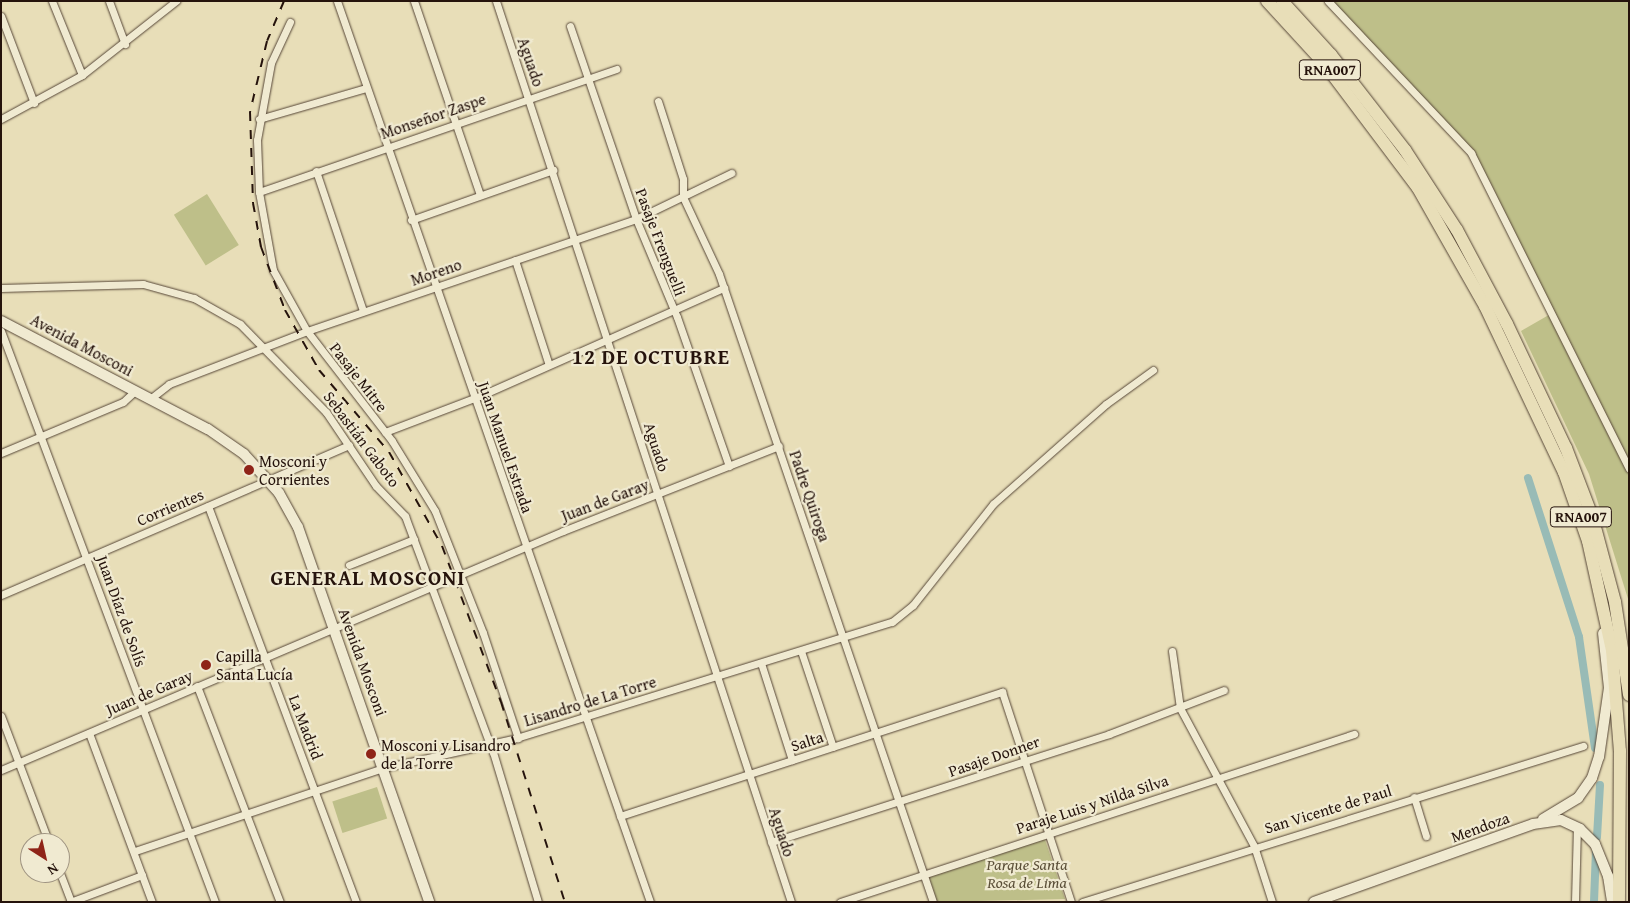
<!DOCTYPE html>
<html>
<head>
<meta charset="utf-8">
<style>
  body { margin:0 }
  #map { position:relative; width:1630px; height:903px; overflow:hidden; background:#e8deb8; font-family:"Gentium Book Plus",serif }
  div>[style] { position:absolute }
  .green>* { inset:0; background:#bebf89; transform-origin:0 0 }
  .canal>* { height:8px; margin:-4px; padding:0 4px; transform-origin:4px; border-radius:4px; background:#98bbb6 }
  .roads { filter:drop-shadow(0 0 1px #564637) drop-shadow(0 0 1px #564637) }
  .street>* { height:7px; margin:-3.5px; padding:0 3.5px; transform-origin:3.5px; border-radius:3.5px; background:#f0ead1 }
  .secondary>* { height:10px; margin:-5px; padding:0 5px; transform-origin:5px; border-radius:5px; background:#f0ead1 }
  .highway>* { height:12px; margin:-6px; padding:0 6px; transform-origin:6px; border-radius:6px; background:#e8deb8 }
  .rail>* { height:2px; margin-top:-1px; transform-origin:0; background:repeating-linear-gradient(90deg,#25130c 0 9px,transparent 0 18px) }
  .dots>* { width:14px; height:14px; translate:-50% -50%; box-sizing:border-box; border:2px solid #f0ead1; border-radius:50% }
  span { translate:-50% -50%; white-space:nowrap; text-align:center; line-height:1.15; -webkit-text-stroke:4.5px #f0ead1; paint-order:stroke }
  .shield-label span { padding:1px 4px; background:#f0ead1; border:1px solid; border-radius:4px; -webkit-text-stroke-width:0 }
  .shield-label { font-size:15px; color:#25130c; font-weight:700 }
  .street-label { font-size:16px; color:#25130c }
  .poi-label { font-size:16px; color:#25130c }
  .left { translate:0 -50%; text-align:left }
  .park-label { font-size:16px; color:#5b4f38; font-style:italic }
  .district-label { font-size:21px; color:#25130c; font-weight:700; letter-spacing:1px }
  .frame { position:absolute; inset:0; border:2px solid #25130c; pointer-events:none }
  .north { position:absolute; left:20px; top:833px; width:50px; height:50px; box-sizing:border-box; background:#f0ead1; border:1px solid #9f9482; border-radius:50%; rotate:145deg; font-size:14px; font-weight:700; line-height:20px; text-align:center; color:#25130c }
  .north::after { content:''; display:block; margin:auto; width:18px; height:22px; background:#8f2418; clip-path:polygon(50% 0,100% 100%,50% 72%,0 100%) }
</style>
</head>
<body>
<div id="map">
  <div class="green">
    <i style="clip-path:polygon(1329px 1px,1629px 1px,1629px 602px,1589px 474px,1521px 331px,1554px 312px,1489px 180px,1457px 135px)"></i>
    <i style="left:207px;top:194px;width:60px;height:39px;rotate:58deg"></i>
    <i style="left:377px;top:787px;width:33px;height:47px;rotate:72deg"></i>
    <i style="clip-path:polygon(1044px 837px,1065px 899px,937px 902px,929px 877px)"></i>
  </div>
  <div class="canal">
    <i style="left:1528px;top:478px;width:167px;rotate:72.2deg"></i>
    <i style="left:1579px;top:637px;width:112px;rotate:81.8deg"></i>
    <i style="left:1597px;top:837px;width:52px;rotate:-86.7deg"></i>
    <i style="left:1594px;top:902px;width:51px;rotate:-87.8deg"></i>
  </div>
  <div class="roads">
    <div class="street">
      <i style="left:52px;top:1px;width:80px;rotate:67.9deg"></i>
      <i style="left:109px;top:1px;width:46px;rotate:69.6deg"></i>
      <i style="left:337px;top:1px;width:954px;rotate:70.84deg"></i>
      <i style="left:414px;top:1px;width:205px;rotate:71.2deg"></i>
      <i style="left:496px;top:1px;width:948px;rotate:71.87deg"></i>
      <i style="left:1328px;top:1px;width:209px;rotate:46.7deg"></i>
      <i style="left:1471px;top:153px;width:353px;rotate:63.4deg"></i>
      <i style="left:1px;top:16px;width:93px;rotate:69.2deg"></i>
      <i style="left:290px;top:22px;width:45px;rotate:114.9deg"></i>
      <i style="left:271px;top:63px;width:78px;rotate:100.3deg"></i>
      <i style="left:257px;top:140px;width:52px;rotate:87.8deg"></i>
      <i style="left:259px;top:192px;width:79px;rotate:79.8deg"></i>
      <i style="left:273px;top:270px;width:70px;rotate:60.9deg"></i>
      <i style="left:307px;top:331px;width:139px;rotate:52.3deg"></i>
      <i style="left:392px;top:441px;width:82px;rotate:58.4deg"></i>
      <i style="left:435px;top:511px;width:131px;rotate:68.5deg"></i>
      <i style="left:483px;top:633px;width:111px;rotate:71.6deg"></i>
      <i style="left:570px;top:26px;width:204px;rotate:71.1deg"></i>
      <i style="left:636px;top:219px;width:106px;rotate:67.3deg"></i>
      <i style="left:677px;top:317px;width:158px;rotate:70.8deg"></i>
      <i style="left:658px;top:101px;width:82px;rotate:72.2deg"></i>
      <i style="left:683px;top:179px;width:18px;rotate:90deg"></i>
      <i style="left:683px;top:197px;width:85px;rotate:64.9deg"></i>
      <i style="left:719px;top:274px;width:663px;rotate:71.18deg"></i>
      <i style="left:1px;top:119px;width:92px;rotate:-28.5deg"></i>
      <i style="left:82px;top:75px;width:120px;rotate:-38.2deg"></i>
      <i style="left:259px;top:119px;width:111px;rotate:-16.2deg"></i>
      <i style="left:316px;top:171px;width:148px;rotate:71.4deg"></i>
      <i style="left:259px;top:192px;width:378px;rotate:-19deg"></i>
      <i style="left:411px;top:220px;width:151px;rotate:-19.4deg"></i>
      <i style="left:515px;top:260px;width:110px;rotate:72.1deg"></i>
      <i style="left:1px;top:288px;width:142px;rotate:-1.6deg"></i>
      <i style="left:143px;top:284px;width:53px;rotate:15.4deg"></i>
      <i style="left:194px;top:298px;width:53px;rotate:29.5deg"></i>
      <i style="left:240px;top:324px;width:123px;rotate:45.7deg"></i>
      <i style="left:326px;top:412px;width:89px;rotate:56deg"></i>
      <i style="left:376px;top:486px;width:42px;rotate:46deg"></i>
      <i style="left:405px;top:516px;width:252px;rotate:69.6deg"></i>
      <i style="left:493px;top:752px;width:157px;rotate:73.3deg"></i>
      <i style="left:1px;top:331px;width:610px;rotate:69.45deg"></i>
      <i style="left:150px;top:399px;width:24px;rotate:-38deg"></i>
      <i style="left:169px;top:384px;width:148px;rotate:-21deg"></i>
      <i style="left:307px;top:331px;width:348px;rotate:-18.8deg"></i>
      <i style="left:636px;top:219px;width:106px;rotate:-25.8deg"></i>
      <i style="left:385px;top:432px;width:104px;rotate:-20.9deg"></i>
      <i style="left:482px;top:395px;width:265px;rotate:-23.9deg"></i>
      <i style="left:1px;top:453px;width:132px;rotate:-22.7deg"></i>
      <i style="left:123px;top:402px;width:16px;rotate:-43deg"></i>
      <i style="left:208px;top:506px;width:423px;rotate:69.5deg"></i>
      <i style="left:349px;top:565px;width:70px;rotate:-21.8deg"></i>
      <i style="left:1px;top:595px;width:379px;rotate:-23.3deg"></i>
      <i style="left:801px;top:651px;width:101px;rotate:71.6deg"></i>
      <i style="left:1172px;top:651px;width:58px;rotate:82deg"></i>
      <i style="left:1180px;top:708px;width:157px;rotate:61.8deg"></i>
      <i style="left:1254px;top:846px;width:59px;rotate:72.2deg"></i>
      <i style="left:761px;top:663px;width:102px;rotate:72.3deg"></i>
      <i style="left:197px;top:686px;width:231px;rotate:69deg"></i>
      <i style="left:1px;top:716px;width:136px;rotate:69.3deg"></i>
      <i style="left:89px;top:733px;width:180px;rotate:69.6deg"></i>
      <i style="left:1px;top:770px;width:611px;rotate:-23.04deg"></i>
      <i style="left:563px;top:531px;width:232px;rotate:-21.5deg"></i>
      <i style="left:1414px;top:797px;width:41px;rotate:72.9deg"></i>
      <i style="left:620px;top:816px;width:402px;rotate:-18deg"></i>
      <i style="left:1002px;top:692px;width:221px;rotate:71.8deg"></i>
      <i style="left:771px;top:842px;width:355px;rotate:-17.7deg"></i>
      <i style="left:1109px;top:734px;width:123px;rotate:-20.9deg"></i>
      <i style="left:135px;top:851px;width:262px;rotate:-18.5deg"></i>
      <i style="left:383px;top:768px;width:133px;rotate:-12.6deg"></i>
      <i style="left:513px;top:739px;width:397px;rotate:-17.2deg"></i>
      <i style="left:892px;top:622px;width:27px;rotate:-39deg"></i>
      <i style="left:913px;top:605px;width:129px;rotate:-51.6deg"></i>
      <i style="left:993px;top:504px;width:151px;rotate:-41.5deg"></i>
      <i style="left:1106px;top:404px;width:58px;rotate:-35.9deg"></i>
      <i style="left:60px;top:873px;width:31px;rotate:69deg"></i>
      <i style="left:70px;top:902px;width:77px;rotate:-20.6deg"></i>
      <i style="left:840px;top:902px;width:541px;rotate:-18.1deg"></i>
      <i style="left:1082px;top:902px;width:525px;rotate:-17.3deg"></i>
      <i style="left:1575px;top:902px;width:75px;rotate:-88.5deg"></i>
    </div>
    <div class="secondary">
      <i style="left:1px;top:321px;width:233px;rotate:27.6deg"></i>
      <i style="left:208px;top:429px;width:44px;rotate:34.8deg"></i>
      <i style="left:244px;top:454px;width:52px;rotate:48.1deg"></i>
      <i style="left:279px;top:493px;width:39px;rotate:61deg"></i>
      <i style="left:298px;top:527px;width:397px;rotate:70.7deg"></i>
      <i style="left:1543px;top:819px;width:41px;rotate:-31deg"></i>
      <i style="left:1578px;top:798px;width:24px;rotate:-55deg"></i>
      <i style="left:1592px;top:778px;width:22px;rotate:-72deg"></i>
      <i style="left:1599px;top:757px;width:70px;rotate:-81.8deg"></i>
      <i style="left:1609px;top:688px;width:55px;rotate:-96.2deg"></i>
      <i style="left:1314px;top:902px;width:232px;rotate:-19.6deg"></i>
      <i style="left:1533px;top:824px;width:28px;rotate:-8deg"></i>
      <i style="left:1561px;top:820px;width:21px;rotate:25deg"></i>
      <i style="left:1580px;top:829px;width:21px;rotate:45deg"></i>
      <i style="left:1595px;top:844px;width:35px;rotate:68deg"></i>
      <i style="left:1608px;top:876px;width:26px;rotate:81deg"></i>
    </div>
    <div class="highway">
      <i style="left:1267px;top:1px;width:83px;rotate:47.4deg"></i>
      <i style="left:1323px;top:62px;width:158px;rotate:53deg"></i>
      <i style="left:1418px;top:188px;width:136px;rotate:60.4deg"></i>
      <i style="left:1485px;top:306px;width:184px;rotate:64.6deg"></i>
      <i style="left:1564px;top:472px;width:73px;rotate:70.8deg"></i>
      <i style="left:1588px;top:541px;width:112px;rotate:77.6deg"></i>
      <i style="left:1612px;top:650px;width:101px;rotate:85.5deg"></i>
      <i style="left:1620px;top:751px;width:151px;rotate:90.4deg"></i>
      <i style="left:1282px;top:1px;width:73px;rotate:47.8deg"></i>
      <i style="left:1331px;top:55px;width:120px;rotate:52.1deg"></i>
      <i style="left:1405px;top:150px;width:95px;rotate:57deg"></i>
      <i style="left:1457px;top:230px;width:106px;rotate:62deg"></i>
      <i style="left:1507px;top:324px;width:137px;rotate:64.6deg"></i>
      <i style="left:1566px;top:448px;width:73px;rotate:69.1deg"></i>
      <i style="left:1592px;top:516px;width:89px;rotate:75deg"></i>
      <i style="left:1615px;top:602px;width:94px;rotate:81.4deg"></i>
    </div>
  </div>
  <div class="rail">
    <i style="left:284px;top:1px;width:43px;rotate:113deg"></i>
    <i style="left:267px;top:41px;width:73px;rotate:103.5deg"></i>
    <i style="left:250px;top:112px;width:91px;rotate:88.1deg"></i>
    <i style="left:253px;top:203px;width:45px;rotate:79.7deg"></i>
    <i style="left:261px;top:247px;width:67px;rotate:69.1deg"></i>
    <i style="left:285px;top:310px;width:69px;rotate:60.5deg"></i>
    <i style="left:319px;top:370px;width:108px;rotate:49.5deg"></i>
    <i style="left:389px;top:452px;width:108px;rotate:60.6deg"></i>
    <i style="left:442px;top:546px;width:167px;rotate:69.3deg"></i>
    <i style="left:501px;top:702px;width:210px;rotate:72.3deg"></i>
  </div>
  <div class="dots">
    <i style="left:249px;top:470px;background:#8f2418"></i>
    <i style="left:206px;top:665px;background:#8f2418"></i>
    <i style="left:371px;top:754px;background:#8f2418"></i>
  </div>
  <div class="shield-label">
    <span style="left:1330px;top:70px">RNA007</span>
    <span style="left:1581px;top:517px">RNA007</span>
  </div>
  <div class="street-label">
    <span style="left:531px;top:62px;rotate:71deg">Aguado</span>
    <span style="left:433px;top:116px;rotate:-19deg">Monseñor Zaspe</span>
    <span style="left:661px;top:242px;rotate:69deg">Pasaje Frenguelli</span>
    <span style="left:436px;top:272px;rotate:-19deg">Moreno</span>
    <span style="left:82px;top:345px;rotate:28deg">Avenida Mosconi</span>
    <span style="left:359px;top:377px;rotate:52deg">Pasaje Mitre</span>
    <span style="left:362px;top:439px;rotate:53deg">Sebastián Gaboto</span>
    <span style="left:506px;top:447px;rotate:71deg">Juan Manuel Estrada</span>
    <span style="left:657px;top:447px;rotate:72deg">Aguado</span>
    <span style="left:810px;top:496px;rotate:71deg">Padre Quiroga</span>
    <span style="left:605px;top:500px;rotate:-21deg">Juan de Garay</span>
    <span style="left:170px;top:507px;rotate:-23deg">Corrientes</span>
    <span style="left:122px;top:611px;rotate:70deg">Juan Díaz de Solís</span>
    <span style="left:363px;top:662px;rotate:70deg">Avenida Mosconi</span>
    <span style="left:149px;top:692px;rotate:-23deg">Juan de Garay</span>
    <span style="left:590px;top:701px;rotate:-17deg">Lisandro de La Torre</span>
    <span style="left:306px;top:727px;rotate:69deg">La Madrid</span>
    <span style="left:807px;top:741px;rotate:-18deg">Salta</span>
    <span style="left:994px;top:756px;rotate:-19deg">Pasaje Donner</span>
    <span style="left:1092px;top:804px;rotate:-18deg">Paraje Luis y Nilda Silva</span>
    <span style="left:1328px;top:809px;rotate:-17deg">San Vicente de Paul</span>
    <span style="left:1480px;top:827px;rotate:-20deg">Mendoza</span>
    <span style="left:782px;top:832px;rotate:72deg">Aguado</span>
  </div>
  <div class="poi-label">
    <span class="left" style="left:259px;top:470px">Mosconi y<br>Corrientes</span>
    <span class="left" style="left:216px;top:665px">Capilla<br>Santa Lucía</span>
    <span class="left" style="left:381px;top:754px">Mosconi y Lisandro<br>de la Torre</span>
  </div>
  <div class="park-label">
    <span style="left:1027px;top:873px">Parque Santa<br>Rosa de Lima</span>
  </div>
  <div class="district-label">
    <span style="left:651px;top:357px">12 DE OCTUBRE</span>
    <span style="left:368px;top:578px">GENERAL MOSCONI</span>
  </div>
  <div class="frame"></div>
  <div class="north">N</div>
</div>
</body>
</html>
